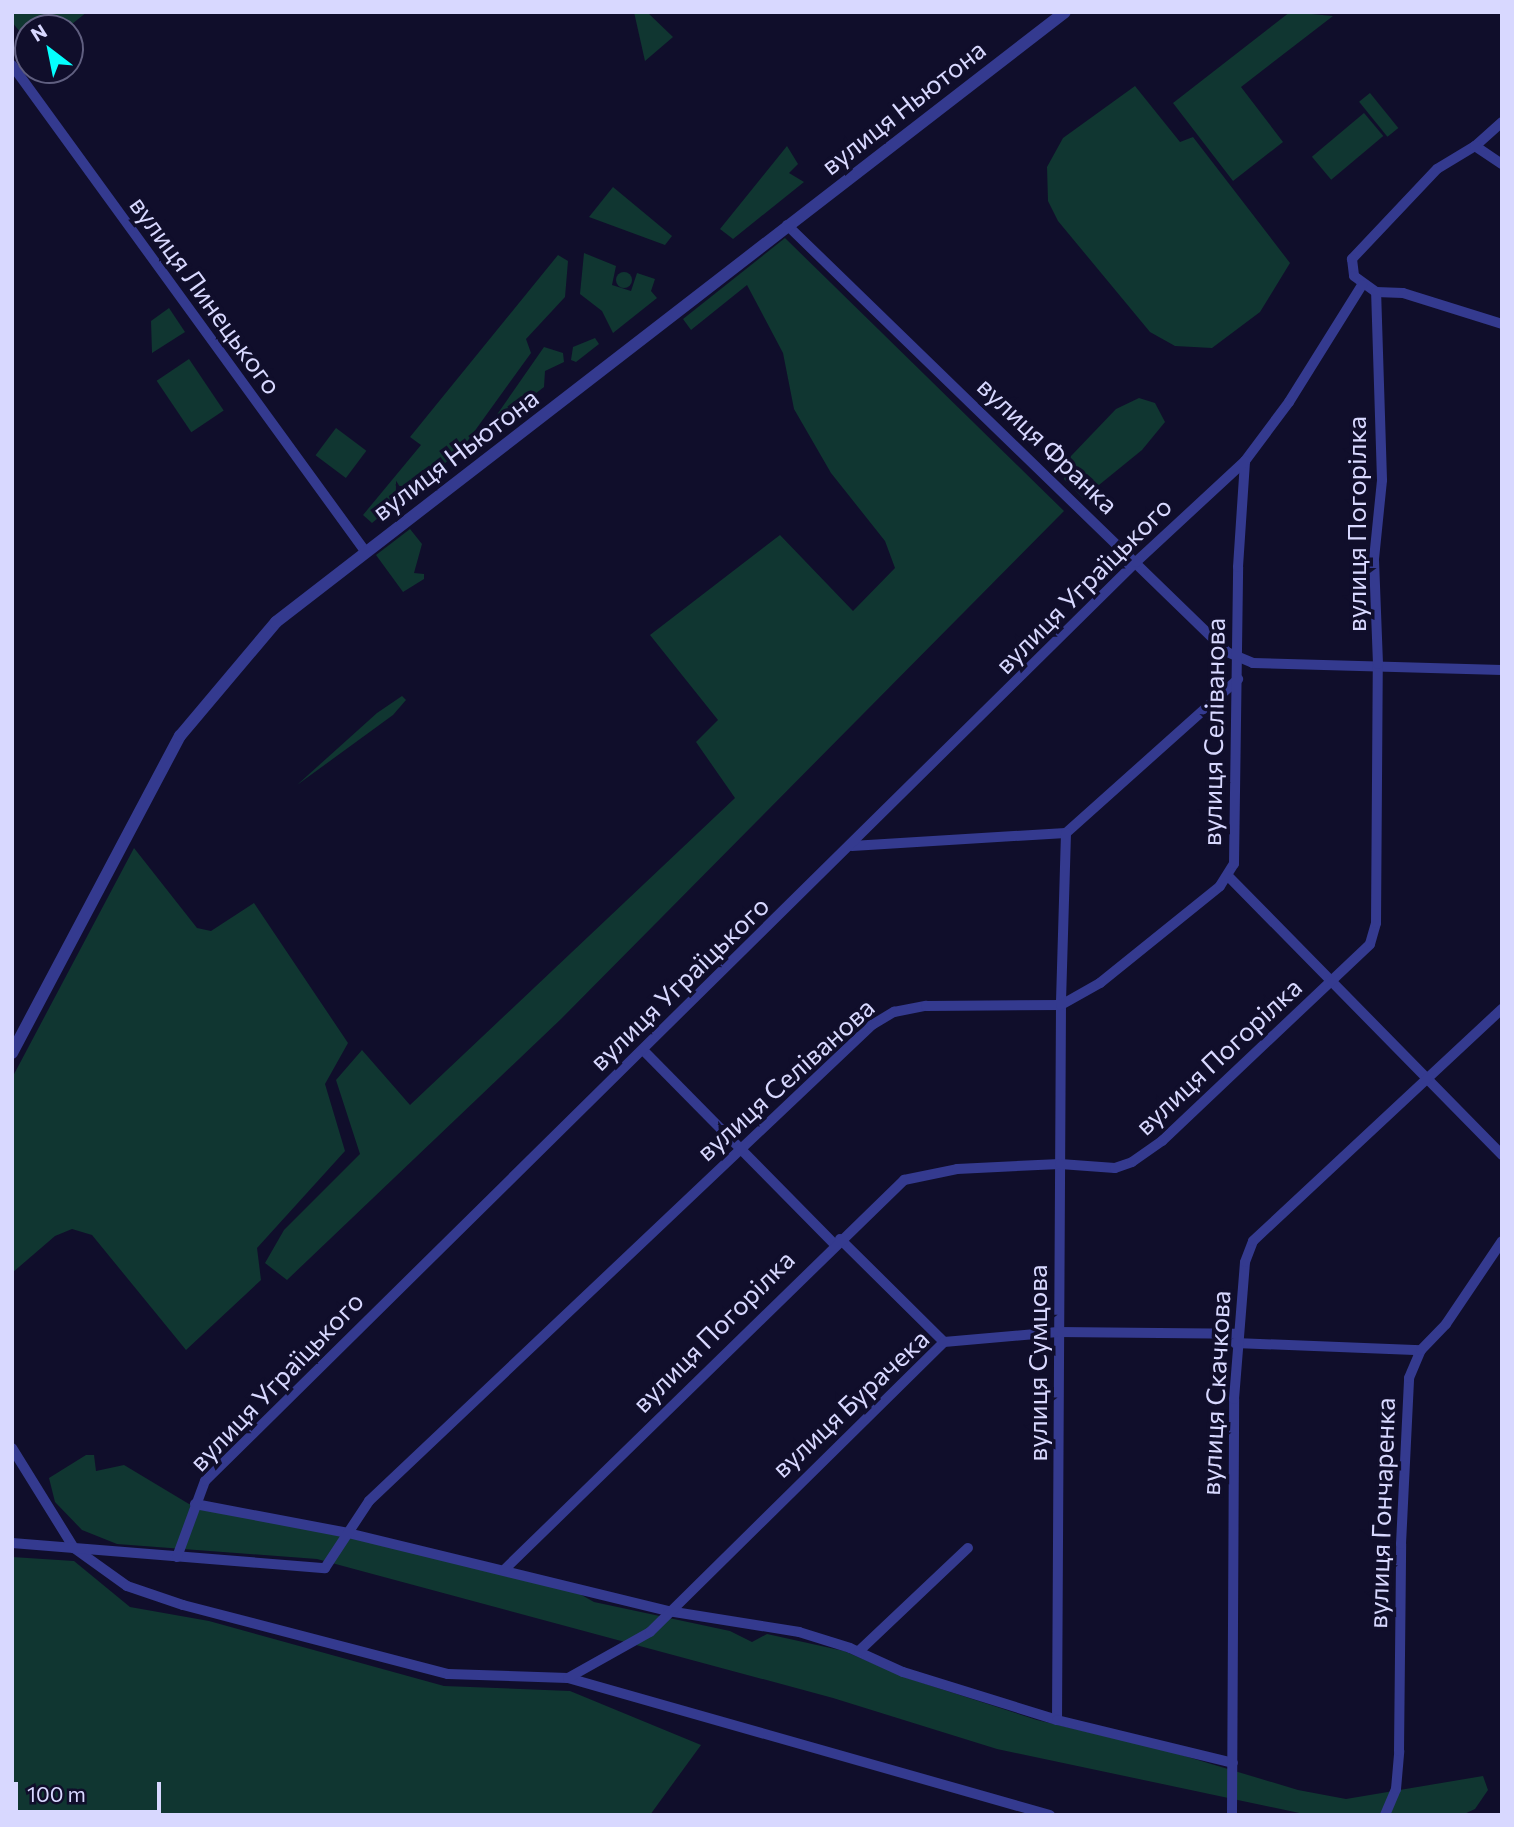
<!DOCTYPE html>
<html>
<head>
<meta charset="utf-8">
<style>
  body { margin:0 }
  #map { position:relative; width:1514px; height:1827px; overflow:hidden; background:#100e2b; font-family:Commissioner,sans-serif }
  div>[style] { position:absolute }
  .green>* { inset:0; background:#103631; transform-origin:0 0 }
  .round { border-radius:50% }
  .minor>* { height:10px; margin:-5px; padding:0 5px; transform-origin:5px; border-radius:5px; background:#343a8f }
  .tertiary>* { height:12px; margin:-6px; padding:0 6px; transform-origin:6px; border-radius:6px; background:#343a8f }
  span { translate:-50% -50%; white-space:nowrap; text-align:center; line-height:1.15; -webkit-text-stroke:7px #100e2b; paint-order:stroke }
  .street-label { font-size:26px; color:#d8d8ff }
  .frame { position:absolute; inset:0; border:14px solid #d8d8ff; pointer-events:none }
  .north { position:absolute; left:14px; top:14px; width:70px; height:70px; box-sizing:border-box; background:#100e2b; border:2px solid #605f80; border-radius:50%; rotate:328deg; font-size:19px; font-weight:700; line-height:28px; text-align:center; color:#d8d8ff }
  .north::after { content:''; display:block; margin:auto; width:24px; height:32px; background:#04fffe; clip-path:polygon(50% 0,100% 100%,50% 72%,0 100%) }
  .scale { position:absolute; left:14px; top:1782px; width:147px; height:32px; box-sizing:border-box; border:4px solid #d8d8ff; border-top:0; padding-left:9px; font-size:21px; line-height:24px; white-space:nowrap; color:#d8d8ff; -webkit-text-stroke:5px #100e2b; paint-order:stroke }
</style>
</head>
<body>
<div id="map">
  <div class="green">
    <i style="clip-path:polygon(12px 12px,87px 12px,67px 28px,28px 28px,28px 42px,12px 22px)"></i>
    <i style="clip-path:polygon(634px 12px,647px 12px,673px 37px,645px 61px)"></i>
    <i style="clip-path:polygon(1290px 12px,1333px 16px,1241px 87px,1283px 142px,1233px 181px,1173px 103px)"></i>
    <i style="clip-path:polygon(1135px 86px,1180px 142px,1193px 137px,1290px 263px,1260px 312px,1212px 348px,1175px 346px,1150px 332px,1058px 221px,1048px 201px,1047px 167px,1063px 138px)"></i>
    <i style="left:1370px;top:93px;width:45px;height:14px;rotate:51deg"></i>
    <i style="left:1364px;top:113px;width:30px;height:68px;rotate:50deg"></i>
    <i style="clip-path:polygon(787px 146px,798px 164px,789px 173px,804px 182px,733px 239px,720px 229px)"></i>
    <i style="clip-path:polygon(613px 187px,672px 236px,665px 245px,589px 217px)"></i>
    <i style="clip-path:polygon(785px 238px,1064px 511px,561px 1019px,287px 1280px,265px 1263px,284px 1230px,360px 1154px,336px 1080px,362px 1050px,410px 1105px,735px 798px,696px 742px,718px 720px,650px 635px,780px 535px,853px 611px,895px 568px,885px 541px,831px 473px,794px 409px,783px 353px,747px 285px,691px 330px,683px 319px)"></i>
    <i style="clip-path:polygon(584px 253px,616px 266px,612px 285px,631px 291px,637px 273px,655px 279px,651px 291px,657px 298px,613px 333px,602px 311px,580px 294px)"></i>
    <i style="clip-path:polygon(558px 255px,568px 261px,565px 297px,526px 339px,531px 353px,461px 450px,372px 523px,363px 515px,421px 445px,410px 437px)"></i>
    <i class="round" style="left:616px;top:272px;width:16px;height:16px"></i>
    <i style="clip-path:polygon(169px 308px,185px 332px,152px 353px,151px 321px)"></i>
    <i style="clip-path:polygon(595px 338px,599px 344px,576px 362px,571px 360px,573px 347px)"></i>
    <i style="clip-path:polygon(544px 347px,563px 353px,564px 362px,545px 371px,544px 387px,500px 421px,496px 416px)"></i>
    <i style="left:189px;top:359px;width:62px;height:39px;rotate:56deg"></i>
    <i style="clip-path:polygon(1139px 398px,1155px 403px,1165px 422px,1142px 450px,1083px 498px,1064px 479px,1071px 456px,1116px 409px)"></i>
    <i style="left:336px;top:428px;width:38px;height:34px;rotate:37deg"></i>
    <i style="clip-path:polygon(410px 529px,422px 544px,414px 573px,424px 574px,424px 579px,403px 592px,376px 555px)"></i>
    <i style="clip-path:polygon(402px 696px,406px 700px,393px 715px,297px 785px,377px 713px)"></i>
    <i style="clip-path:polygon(134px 848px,197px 928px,211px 931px,254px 903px,348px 1043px,325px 1084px,345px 1151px,257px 1248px,261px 1280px,186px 1350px,92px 1235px,72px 1229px,55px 1236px,12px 1273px,12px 1078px)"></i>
    <i style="clip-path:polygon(86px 1455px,94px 1455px,96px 1471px,124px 1465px,189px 1504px,283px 1520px,578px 1593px,594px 1602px,730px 1631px,752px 1642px,767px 1634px,844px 1651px,907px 1678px,1037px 1720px,1168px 1751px,1298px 1790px,1346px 1799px,1483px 1776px,1488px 1790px,1475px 1809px,1462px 1815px,1309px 1815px,997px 1749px,833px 1698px,317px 1559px,117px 1544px,82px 1530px,55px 1502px,49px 1478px)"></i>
    <i style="clip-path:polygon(12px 1557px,74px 1561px,130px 1607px,209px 1621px,444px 1686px,570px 1691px,701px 1745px,650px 1815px,12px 1815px)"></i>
  </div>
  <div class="minor">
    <i style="left:12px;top:65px;width:601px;rotate:54.01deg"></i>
    <i style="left:1502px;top:122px;width:36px;rotate:138deg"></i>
    <i style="left:1475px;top:146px;width:44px;rotate:148.8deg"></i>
    <i style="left:1437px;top:169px;width:124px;rotate:133.4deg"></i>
    <i style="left:1352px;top:259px;width:17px;rotate:83deg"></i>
    <i style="left:1354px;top:276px;width:27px;rotate:36deg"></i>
    <i style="left:1376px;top:292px;width:27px;rotate:2deg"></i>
    <i style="left:1403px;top:293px;width:104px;rotate:17.4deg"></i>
    <i style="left:1475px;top:146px;width:32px;rotate:34deg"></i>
    <i style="left:787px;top:225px;width:613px;rotate:44.14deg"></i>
    <i style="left:1227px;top:652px;width:28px;rotate:23deg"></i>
    <i style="left:1253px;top:663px;width:249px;rotate:1.6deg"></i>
    <i style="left:1066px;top:833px;width:231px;rotate:-41.8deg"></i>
    <i style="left:852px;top:846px;width:214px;rotate:-3.5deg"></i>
    <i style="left:1066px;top:833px;width:172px;rotate:91.7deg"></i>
    <i style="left:1061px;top:1005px;width:715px;rotate:90.32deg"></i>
    <i style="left:1229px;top:877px;width:390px;rotate:45.5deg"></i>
    <i style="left:644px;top:1051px;width:271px;rotate:45.4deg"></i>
    <i style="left:840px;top:1239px;width:146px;rotate:44.7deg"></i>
    <i style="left:1235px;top:1343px;width:186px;rotate:2.2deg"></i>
    <i style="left:12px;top:1448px;width:118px;rotate:58.2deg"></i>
    <i style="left:74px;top:1548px;width:65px;rotate:35.6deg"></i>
    <i style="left:127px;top:1586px;width:59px;rotate:18.7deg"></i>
    <i style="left:183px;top:1605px;width:274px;rotate:14.6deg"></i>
    <i style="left:448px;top:1674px;width:120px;rotate:1.9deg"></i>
    <i style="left:568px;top:1678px;width:501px;rotate:15.87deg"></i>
    <i style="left:195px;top:1504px;width:156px;rotate:10.7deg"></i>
    <i style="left:348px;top:1533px;width:329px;rotate:13.7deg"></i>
    <i style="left:668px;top:1611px;width:133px;rotate:9.1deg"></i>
    <i style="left:799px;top:1632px;width:53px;rotate:17.4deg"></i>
    <i style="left:850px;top:1648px;width:58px;rotate:24.4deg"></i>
    <i style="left:903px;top:1672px;width:161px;rotate:17.3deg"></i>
    <i style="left:1057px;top:1720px;width:181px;rotate:13.7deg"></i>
    <i style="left:12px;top:1543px;width:314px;rotate:4.6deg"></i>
    <i style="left:325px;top:1568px;width:80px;rotate:-56.7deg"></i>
    <i style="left:369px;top:1501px;width:693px;rotate:-43.42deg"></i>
    <i style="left:872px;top:1025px;width:26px;rotate:-31deg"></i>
    <i style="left:894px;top:1012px;width:33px;rotate:-11deg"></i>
    <i style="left:926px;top:1006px;width:135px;rotate:-0.4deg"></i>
    <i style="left:1061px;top:1005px;width:45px;rotate:-29.4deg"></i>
    <i style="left:1100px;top:983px;width:154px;rotate:-38.9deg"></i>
    <i style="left:1220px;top:886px;width:26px;rotate:-58deg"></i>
    <i style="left:1234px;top:864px;width:297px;rotate:-89.2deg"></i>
    <i style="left:1238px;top:567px;width:106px;rotate:-86.2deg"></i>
    <i style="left:1245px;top:461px;width:74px;rotate:-53.3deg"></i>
    <i style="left:1289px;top:402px;width:138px;rotate:-58deg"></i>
    <i style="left:177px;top:1557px;width:81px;rotate:-69.8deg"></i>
    <i style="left:205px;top:1481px;width:1308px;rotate:-44.63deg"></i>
    <i style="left:1136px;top:562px;width:149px;rotate:-42.8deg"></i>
    <i style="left:504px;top:1570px;width:559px;rotate:-44.27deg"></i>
    <i style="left:904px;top:1180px;width:54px;rotate:-11.7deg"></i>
    <i style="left:957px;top:1169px;width:103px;rotate:-2.8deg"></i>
    <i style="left:1060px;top:1164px;width:55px;rotate:4.2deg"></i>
    <i style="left:1115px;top:1168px;width:18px;rotate:-19deg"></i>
    <i style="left:1132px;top:1162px;width:37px;rotate:-35deg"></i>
    <i style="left:1162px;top:1141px;width:286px;rotate:-43.4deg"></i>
    <i style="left:1370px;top:944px;width:22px;rotate:-74deg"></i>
    <i style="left:1376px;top:923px;width:259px;rotate:-89.6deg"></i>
    <i style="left:1378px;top:664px;width:105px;rotate:-92.2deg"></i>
    <i style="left:1374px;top:559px;width:79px;rotate:-84.2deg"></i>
    <i style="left:1382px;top:480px;width:188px;rotate:-91.8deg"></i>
    <i style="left:859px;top:1651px;width:150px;rotate:-43.4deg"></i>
    <i style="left:568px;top:1678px;width:94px;rotate:-29.3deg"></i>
    <i style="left:650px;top:1632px;width:413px;rotate:-44.6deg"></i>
    <i style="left:944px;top:1342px;width:114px;rotate:-5deg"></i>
    <i style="left:1058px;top:1332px;width:178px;rotate:0.6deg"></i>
    <i style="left:1232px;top:1815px;width:416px;rotate:-89.7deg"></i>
    <i style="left:1234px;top:1399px;width:137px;rotate:-85.4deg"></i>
    <i style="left:1245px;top:1262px;width:22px;rotate:-69deg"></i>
    <i style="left:1253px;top:1241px;width:340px;rotate:-43deg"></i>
    <i style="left:1385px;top:1815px;width:28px;rotate:-67deg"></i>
    <i style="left:1396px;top:1789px;width:38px;rotate:-85deg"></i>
    <i style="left:1399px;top:1751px;width:207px;rotate:-89.4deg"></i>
    <i style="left:1401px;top:1544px;width:166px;rotate:-87.2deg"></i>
    <i style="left:1409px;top:1378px;width:30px;rotate:-67deg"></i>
    <i style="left:1421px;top:1350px;width:36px;rotate:-46deg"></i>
    <i style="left:1446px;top:1324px;width:100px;rotate:-56deg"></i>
  </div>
  <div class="tertiary">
    <i style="left:12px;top:1053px;width:359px;rotate:-62.1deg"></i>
    <i style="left:180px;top:736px;width:149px;rotate:-49.9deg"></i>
    <i style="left:276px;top:622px;width:997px;rotate:-37.71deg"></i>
  </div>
  <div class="street-label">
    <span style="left:903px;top:107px;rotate:-38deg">вулиця Ньютона</span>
    <span style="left:206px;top:295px;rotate:54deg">вулиця Линецького</span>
    <span style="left:1048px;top:445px;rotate:44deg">вулиця Франка</span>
    <span style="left:455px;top:454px;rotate:-37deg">вулиця Ньютона</span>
    <span style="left:1356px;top:524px;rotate:-90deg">вулиця Погорілка</span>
    <span style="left:1083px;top:585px;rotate:-45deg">вулиця Уграїцького</span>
    <span style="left:1213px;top:732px;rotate:-89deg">вулиця Селіванова</span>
    <span style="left:679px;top:983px;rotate:-44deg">вулиця Уграїцького</span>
    <span style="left:1218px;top:1056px;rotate:-43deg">вулиця Погорілка</span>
    <span style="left:785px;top:1079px;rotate:-42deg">вулиця Селіванова</span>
    <span style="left:713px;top:1331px;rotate:-45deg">вулиця Погорілка</span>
    <span style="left:1037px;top:1363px;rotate:-90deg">вулиця Сумцова</span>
    <span style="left:276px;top:1381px;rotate:-46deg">вулиця Уграїцького</span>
    <span style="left:1215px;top:1393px;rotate:-87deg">вулиця Скачкова</span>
    <span style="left:850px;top:1403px;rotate:-43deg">вулиця Бурачека</span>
    <span style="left:1381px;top:1513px;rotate:-88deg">вулиця Гончаренка</span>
  </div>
  <div class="frame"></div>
  <div class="north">N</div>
  <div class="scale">100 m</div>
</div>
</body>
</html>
